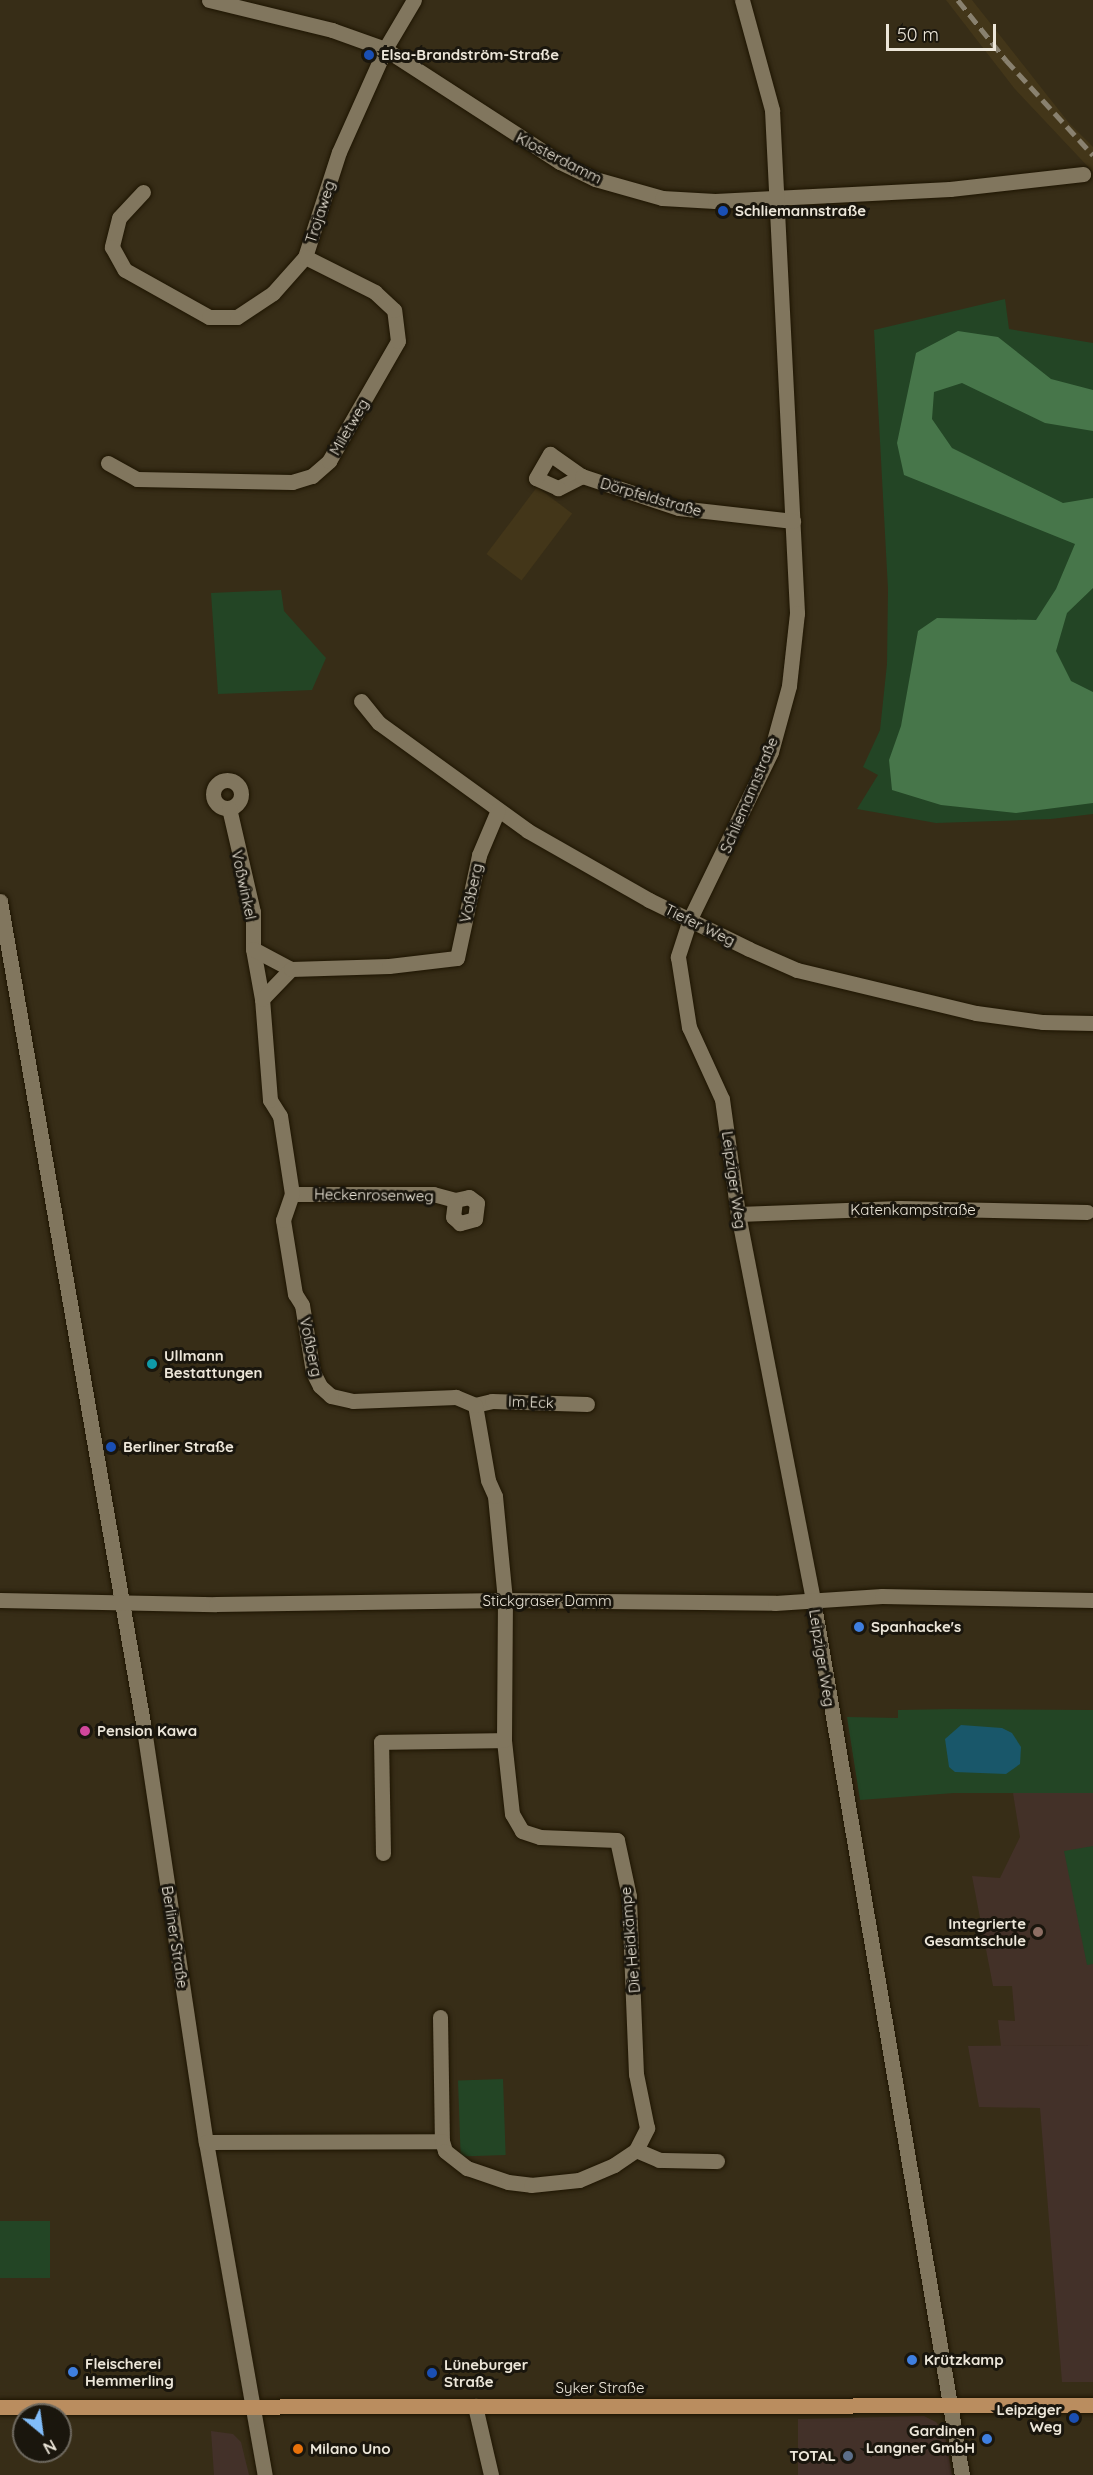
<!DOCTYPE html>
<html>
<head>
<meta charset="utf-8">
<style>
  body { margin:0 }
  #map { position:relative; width:1093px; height:2475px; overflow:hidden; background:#372d17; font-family:Quicksand,sans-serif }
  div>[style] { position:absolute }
  .commercial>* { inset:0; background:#433129 }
  .built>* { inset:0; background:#433619; transform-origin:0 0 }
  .education>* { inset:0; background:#433128 }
  .green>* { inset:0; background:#234525; transform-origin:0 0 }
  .forest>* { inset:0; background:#47764a }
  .water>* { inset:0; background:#19576a }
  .roads { filter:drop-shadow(0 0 2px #1e1502) drop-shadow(0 0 2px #1e1502) }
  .minor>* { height:15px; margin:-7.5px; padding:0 7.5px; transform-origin:7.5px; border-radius:7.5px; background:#81765e }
  .minor>.ring { margin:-7.5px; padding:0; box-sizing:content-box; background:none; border:15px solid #81765e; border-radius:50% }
  .major>* { height:15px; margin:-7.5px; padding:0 7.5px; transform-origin:7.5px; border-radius:7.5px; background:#ba8d5f }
  .rail>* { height:4.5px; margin-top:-2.25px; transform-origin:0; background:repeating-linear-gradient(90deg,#89816f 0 12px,transparent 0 18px) }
  .dots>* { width:16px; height:16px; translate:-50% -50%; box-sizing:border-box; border:3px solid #1a160d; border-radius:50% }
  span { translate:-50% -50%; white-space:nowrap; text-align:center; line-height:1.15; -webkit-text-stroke:6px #1a160d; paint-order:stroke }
  .poi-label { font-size:15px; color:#ece6d9; font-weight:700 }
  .left { translate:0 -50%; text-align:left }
  .right { translate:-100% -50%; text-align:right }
  .street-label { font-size:15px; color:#ece6d9 }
  .north { position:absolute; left:12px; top:2403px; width:60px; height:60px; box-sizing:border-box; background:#1a160d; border:2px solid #6e695f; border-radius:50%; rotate:151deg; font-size:16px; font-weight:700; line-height:24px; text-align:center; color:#ece6d9 }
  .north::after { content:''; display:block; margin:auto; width:21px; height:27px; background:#81bdfa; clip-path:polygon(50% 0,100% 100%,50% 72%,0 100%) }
  .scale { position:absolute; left:886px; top:24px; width:110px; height:27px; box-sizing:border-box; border:3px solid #ece6d9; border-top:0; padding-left:8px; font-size:18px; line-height:21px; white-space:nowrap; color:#ece6d9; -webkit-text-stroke:4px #1a160d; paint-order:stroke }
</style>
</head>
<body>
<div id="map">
  <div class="commercial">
    <i style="clip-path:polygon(1093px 2045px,1093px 2382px,1062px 2382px,1040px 2108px,979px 2107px,968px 2046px)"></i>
    <i style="clip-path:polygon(924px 2416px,936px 2422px,945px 2434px,952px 2475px,798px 2475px,798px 2419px)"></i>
    <i style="clip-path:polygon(211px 2431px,233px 2434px,241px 2442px,249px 2475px,214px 2475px)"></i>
  </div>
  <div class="built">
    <i style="clip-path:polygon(946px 0,972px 0,1069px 123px,1093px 147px,1093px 172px,1014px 88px)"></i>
    <i style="left:537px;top:487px;width:44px;height:84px;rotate:37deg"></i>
  </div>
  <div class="education">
    <i style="clip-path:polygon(1013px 1793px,1093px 1793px,1093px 2045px,1001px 2046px,998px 2020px,1015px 2021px,1012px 1986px,993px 1986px,972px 1876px,1000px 1878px,1020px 1837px)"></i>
  </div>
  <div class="green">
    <i style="clip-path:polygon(1005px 299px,1009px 329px,1093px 343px,1093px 814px,1051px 819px,936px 823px,857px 809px,878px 775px,863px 767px,880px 730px,887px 664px,888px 589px,874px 330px)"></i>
    <i style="clip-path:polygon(281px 590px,284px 611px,326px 658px,312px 690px,218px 694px,211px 593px)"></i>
    <i style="clip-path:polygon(952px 1709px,1093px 1710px,1093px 1793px,954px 1793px,860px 1800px,847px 1717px,898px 1718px,898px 1710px)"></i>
    <i style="clip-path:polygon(1093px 1846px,1093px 1964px,1087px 1965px,1064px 1851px)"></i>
    <i style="left:503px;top:2079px;width:76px;height:45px;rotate:88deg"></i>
    <i style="left:0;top:2221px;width:50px;height:57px"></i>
  </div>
  <div class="forest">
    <i style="clip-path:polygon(958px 331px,998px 337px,1051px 379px,1093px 390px,1093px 431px,1045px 423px,962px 383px,934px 392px,932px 419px,952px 448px,1063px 503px,1093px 498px,1093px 588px,1067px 613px,1056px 651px,1071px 681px,1093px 692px,1093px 803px,1016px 813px,941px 805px,892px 790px,889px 760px,901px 726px,918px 631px,937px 618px,1036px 620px,1056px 589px,1075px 544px,904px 475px,897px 443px,916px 353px)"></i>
  </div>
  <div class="water">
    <i style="clip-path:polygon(961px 1725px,1002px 1728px,1012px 1733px,1021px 1747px,1020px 1764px,1006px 1774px,955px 1772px,949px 1767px,945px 1739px)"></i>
  </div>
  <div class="roads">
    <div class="minor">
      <i style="left:209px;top:0;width:127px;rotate:13.7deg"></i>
      <i style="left:332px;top:30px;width:56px;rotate:19.7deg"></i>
      <i style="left:385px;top:49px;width:208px;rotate:32.9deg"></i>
      <i style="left:560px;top:162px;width:39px;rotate:26deg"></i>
      <i style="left:595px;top:179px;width:70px;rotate:15.8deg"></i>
      <i style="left:662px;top:198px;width:53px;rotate:3.2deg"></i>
      <i style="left:715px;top:201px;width:235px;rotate:-2.9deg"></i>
      <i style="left:950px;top:189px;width:134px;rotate:-6.4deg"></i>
      <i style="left:742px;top:0;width:114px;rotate:74.7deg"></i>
      <i style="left:772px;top:110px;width:504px;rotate:87.15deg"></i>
      <i style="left:797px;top:613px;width:73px;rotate:96.3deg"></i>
      <i style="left:789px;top:686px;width:68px;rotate:105.3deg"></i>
      <i style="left:771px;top:752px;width:186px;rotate:115.9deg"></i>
      <i style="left:690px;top:919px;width:40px;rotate:108deg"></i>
      <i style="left:678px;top:957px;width:71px;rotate:81.1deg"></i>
      <i style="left:689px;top:1027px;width:79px;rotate:65.4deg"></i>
      <i style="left:722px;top:1099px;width:116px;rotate:82.1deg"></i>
      <i style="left:738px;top:1214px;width:392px;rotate:79deg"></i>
      <i style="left:813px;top:1599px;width:889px;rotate:80.35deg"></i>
      <i style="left:143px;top:192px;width:35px;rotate:133deg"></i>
      <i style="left:119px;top:218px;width:30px;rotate:104deg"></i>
      <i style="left:112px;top:247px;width:26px;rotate:61deg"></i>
      <i style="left:125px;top:270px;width:96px;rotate:29.2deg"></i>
      <i style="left:209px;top:317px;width:28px"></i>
      <i style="left:237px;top:317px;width:43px;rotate:-33.7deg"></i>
      <i style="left:273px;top:293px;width:48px;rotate:-48.4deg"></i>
      <i style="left:305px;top:257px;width:110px;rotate:-72.1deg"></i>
      <i style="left:339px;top:152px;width:113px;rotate:-65.9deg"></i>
      <i style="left:385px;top:49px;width:57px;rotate:-59.4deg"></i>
      <i style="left:108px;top:463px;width:33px;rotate:29deg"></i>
      <i style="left:137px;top:479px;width:155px;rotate:1.1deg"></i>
      <i style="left:292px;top:482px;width:21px;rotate:-17deg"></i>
      <i style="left:312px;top:476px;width:23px;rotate:-41deg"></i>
      <i style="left:329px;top:461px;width:138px;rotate:-60.1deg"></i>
      <i style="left:398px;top:341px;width:31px;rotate:-97deg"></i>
      <i style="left:394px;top:310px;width:26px;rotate:-137deg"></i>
      <i style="left:375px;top:292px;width:78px;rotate:-153.4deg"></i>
      <i style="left:582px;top:476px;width:27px;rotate:153deg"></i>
      <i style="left:558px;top:488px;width:24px;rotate:-156deg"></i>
      <i style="left:536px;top:478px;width:28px;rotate:-60deg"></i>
      <i style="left:550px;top:454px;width:39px;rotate:35deg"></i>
      <i style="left:582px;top:476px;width:102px;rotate:18.3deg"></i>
      <i style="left:679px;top:508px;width:115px;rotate:6.5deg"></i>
      <i style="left:361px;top:701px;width:28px;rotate:51deg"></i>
      <i style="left:379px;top:723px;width:184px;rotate:35.9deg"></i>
      <i style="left:528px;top:831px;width:139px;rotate:29.7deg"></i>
      <i style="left:649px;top:900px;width:111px;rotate:26.1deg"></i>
      <i style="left:749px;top:949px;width:52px;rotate:23.6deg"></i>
      <i style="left:797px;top:970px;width:184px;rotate:13.5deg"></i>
      <i style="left:976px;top:1013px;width:68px;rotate:7.7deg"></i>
      <i style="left:1043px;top:1022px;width:50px;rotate:1.1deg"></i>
      <i class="ring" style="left:213px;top:780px;width:13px;height:13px"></i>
      <i style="left:229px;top:808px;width:107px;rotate:77deg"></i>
      <i style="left:253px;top:912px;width:37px;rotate:90deg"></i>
      <i style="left:253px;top:949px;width:51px;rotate:79.8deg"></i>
      <i style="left:0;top:901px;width:840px;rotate:80.13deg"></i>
      <i style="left:144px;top:1729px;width:418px;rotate:81.5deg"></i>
      <i style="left:206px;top:2142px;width:338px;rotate:80deg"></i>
      <i style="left:253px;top:949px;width:43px;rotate:27.8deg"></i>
      <i style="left:292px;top:1194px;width:141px"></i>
      <i style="left:433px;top:1194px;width:23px;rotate:15deg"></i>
      <i style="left:455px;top:1200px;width:14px;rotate:-12deg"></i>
      <i style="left:469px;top:1197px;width:10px;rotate:37deg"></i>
      <i style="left:477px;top:1203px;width:16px;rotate:97deg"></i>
      <i style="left:475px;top:1219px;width:16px;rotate:165deg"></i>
      <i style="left:460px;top:1223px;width:9px;rotate:-139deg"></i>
      <i style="left:453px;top:1217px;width:17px;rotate:-83deg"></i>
      <i style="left:738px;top:1214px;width:162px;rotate:-2.1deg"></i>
      <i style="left:900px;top:1208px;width:187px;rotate:1.2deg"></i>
      <i style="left:475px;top:1405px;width:17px;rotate:-13deg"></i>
      <i style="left:492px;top:1401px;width:95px;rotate:1.8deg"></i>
      <i style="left:0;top:1600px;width:216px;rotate:1.1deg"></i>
      <i style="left:216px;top:1604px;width:289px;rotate:-0.8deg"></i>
      <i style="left:505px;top:1600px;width:270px;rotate:0.6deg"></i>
      <i style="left:775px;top:1603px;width:107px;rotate:-3.7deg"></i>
      <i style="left:882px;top:1596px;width:211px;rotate:1.1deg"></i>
      <i style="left:383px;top:1853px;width:111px;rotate:-91deg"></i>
      <i style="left:381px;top:1742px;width:123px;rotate:-0.9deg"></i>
      <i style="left:440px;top:2017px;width:124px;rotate:89.1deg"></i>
      <i style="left:206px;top:2142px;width:236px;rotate:-0.2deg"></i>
      <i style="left:442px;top:2141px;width:10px;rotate:73deg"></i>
      <i style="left:445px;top:2151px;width:28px;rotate:38deg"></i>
      <i style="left:467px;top:2168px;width:43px;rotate:18.9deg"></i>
      <i style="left:508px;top:2182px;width:23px;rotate:7deg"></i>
      <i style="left:531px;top:2185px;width:48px;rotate:-5.9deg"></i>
      <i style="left:579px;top:2180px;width:38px;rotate:-23deg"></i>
      <i style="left:614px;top:2165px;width:27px;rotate:-34deg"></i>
      <i style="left:636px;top:2150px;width:25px;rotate:-63deg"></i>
      <i style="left:647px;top:2128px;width:55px;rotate:-101.5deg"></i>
      <i style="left:636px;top:2074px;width:178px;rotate:-92.3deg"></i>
      <i style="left:629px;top:1896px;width:57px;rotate:-102.1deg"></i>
      <i style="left:617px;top:1840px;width:77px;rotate:-177.8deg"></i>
      <i style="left:540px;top:1837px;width:19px;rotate:-162deg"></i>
      <i style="left:522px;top:1831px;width:20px;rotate:-120deg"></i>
      <i style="left:512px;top:1814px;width:74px;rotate:-96.2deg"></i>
      <i style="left:504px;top:1740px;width:140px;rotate:-89.6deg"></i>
      <i style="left:505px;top:1600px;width:104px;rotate:-95.5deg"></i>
      <i style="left:495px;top:1496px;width:17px;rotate:-114deg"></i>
      <i style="left:488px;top:1480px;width:76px;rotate:-99.8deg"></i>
      <i style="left:475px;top:1405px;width:21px;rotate:-157deg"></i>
      <i style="left:456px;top:1397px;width:103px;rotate:177.8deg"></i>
      <i style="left:353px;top:1401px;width:23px;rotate:-167deg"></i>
      <i style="left:331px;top:1396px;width:15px;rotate:-138deg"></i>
      <i style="left:320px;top:1386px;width:16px;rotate:-117deg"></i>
      <i style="left:313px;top:1372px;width:68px;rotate:-99.3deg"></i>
      <i style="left:302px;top:1305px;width:13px;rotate:-122deg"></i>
      <i style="left:295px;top:1294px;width:75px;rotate:-99.2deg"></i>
      <i style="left:283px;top:1220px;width:28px;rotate:-71deg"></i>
      <i style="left:292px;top:1194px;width:79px;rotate:-98.7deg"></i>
      <i style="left:280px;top:1116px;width:19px;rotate:-122deg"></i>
      <i style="left:270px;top:1100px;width:101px;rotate:-94.5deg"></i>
      <i style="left:262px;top:999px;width:42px;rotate:-46deg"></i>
      <i style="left:291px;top:969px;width:98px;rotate:-1.8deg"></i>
      <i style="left:389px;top:966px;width:68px;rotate:-6.7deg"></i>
      <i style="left:457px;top:958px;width:105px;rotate:-77.9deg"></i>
      <i style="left:479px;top:855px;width:49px;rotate:-67.1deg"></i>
      <i style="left:636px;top:2150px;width:25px;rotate:23deg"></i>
      <i style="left:659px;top:2160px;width:58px;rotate:1deg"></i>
      <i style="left:475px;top:2406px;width:71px;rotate:76.9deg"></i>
    </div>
    <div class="major">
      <i style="left:0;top:2407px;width:1093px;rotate:-0.1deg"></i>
    </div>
  </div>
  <div class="rail">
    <i style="left:958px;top:0;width:77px;rotate:51.3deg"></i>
    <i style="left:1006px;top:60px;width:129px;rotate:47.5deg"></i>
  </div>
  <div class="dots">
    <i style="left:369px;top:55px;background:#1a4fb4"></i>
    <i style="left:723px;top:211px;background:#1a4fb4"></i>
    <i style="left:152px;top:1364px;background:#0f9aa8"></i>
    <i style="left:111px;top:1447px;background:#1a4fb4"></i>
    <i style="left:859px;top:1627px;background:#3f7fe0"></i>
    <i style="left:85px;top:1731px;background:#d1479c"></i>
    <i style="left:1038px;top:1932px;background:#8d6e63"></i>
    <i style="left:912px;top:2360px;background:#3f7fe0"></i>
    <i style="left:73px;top:2372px;background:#3f7fe0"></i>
    <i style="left:432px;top:2373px;background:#1a4fb4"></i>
    <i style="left:1074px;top:2418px;background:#1a4fb4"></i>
    <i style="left:987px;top:2439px;background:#3f7fe0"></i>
    <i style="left:298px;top:2449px;background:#e8710a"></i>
    <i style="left:848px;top:2456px;background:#5c6f8a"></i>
  </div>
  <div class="poi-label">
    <span class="left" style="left:381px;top:55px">Elsa-Brandström-Straße</span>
    <span class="left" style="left:735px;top:211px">Schliemannstraße</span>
    <span class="left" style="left:164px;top:1364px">Ullmann<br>Bestattungen</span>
    <span class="left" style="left:123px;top:1447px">Berliner Straße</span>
    <span class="left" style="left:871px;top:1627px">Spanhacke's</span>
    <span class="left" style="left:97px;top:1731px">Pension Kawa</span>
    <span class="right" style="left:1026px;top:1932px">Integrierte<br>Gesamtschule</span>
    <span class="left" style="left:924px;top:2360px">Krützkamp</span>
    <span class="left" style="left:85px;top:2372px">Fleischerei<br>Hemmerling</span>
    <span class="left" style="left:444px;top:2373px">Lüneburger<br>Straße</span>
    <span class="right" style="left:1062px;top:2418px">Leipziger<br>Weg</span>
    <span class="right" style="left:975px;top:2439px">Gardinen<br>Langner GmbH</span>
    <span class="left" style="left:310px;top:2449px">Milano Uno</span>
    <span class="right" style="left:836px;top:2456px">TOTAL</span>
  </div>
  <div class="street-label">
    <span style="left:559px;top:158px;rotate:27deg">Klosterdamm</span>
    <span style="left:320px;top:212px;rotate:-72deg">Trojaweg</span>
    <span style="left:349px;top:427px;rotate:-60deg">Miletweg</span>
    <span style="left:651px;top:497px;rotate:16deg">Dörpfeldstraße</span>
    <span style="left:749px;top:795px;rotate:-67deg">Schliemannstraße</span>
    <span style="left:244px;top:885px;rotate:78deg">Voßwinkel</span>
    <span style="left:471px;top:893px;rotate:-78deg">Voßberg</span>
    <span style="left:700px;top:925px;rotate:26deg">Tiefer Weg</span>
    <span style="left:734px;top:1180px;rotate:82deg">Leipziger Weg</span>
    <span style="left:374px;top:1195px;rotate:1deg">Heckenrosenweg</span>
    <span style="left:913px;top:1210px">Katenkampstraße</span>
    <span style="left:311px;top:1347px;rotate:78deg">Voßberg</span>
    <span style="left:531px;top:1402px;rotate:2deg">Im Eck</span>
    <span style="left:547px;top:1601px">Stickgraser Damm</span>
    <span style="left:822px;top:1658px;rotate:81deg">Leipziger Weg</span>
    <span style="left:175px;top:1937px;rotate:81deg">Berliner Straße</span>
    <span style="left:630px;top:1940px;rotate:-95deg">Die Heidkämpe</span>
    <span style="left:600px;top:2388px">Syker Straße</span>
  </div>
  <div class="north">N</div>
  <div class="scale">50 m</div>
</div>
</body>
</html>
